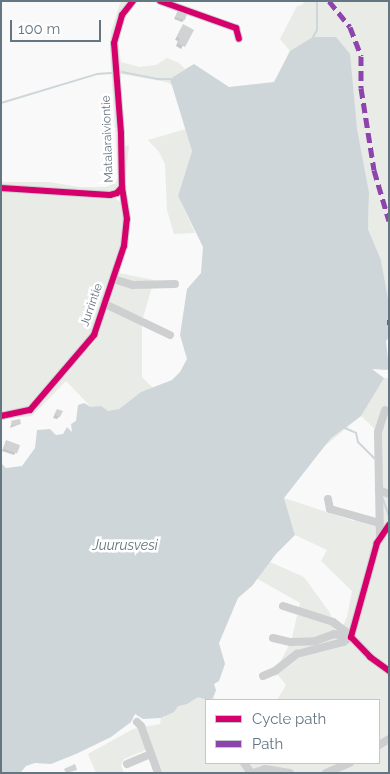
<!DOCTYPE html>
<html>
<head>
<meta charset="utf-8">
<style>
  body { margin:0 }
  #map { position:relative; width:390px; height:774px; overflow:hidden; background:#f9f9f9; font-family:Raleway,sans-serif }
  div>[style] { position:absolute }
  .green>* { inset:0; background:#e8ebe6 }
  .water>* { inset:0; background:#ced6d9 }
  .shadow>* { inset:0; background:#0003 }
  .stream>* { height:2px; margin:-1px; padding:0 1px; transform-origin:1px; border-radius:1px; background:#ced6d9 }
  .building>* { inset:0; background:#d0d2d3; transform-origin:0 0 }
  .minor>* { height:8px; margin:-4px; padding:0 4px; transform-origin:4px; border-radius:4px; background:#cecfd0 }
  .quiet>* { height:5px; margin-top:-2.5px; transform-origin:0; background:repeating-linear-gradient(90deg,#8e44ad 0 10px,transparent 0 15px) }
  .cycleway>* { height:6px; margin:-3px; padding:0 3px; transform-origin:3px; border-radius:3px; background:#d6006c }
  span { translate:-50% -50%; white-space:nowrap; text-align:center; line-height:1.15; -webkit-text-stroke:5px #fff; paint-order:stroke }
  .street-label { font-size:12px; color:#657683 }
  .water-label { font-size:14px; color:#60757c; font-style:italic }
  .frame { position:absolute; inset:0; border:2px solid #657683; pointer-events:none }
  .legend { position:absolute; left:205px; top:699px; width:175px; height:65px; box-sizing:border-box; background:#fff; border:1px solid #c1c8cd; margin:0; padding:6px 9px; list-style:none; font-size:15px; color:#657683 }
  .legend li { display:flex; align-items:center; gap:10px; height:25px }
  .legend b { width:25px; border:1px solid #c1c8cd }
  .scale { position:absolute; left:10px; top:20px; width:91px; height:22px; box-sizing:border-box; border:2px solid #657683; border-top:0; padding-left:6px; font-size:15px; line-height:18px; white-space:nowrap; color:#657683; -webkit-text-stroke:4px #fff; paint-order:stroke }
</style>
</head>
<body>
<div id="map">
  <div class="green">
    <i style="clip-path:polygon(121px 1px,133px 1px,129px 4px,118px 40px,121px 62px,139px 67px,156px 65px,167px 58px,179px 63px,185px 69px,194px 64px,177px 95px,174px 86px,166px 82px,121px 74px,117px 75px,122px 147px,129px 145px,125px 182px,111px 195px,125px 205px,119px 273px,154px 280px,142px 321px,142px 377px,153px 388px,141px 392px,119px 409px,108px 411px,101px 407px,91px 407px,66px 381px,32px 416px,1px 419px,1px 182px,49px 182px,79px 187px,106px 187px,116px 183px,118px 177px,110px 51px,111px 31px)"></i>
    <i style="clip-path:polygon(305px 1px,389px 1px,389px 304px,381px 260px,368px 229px,369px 193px,275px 82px,290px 51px,280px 39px,297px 6px,302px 5px)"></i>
    <i style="clip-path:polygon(186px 129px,192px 151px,178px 196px,195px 233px,174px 234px,167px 210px,165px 164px,159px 152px,148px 140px)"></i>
    <i style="clip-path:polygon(384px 378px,389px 378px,389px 773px,158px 773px,148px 749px,124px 759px,121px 765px,124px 773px,96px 773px,88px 754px,133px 729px,160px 724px,161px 718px,165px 717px,168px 706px,216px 690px,213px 698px,218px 700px,206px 700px,206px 763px,379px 763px,379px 700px,277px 700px,286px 685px,275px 671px,291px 642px,300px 603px,256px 578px,270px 562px,304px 577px,330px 613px,333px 622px,342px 628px,347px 617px,352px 591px,321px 561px,327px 550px,295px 535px,284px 498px,354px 521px,361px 517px,379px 522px,378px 432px,361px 416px,326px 445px,318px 437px)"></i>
  </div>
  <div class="water">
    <i style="clip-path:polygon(313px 37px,336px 37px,350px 54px,357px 129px,369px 193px,368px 229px,381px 260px,389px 304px,389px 337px,386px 341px,389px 368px,387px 370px,372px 369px,384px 378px,361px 416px,331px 438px,284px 498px,295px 535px,276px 554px,252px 586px,238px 598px,219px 643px,225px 664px,219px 681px,214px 684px,216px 690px,213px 698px,208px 700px,198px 697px,187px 704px,178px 706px,174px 712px,161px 718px,143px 719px,135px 714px,131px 722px,111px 737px,76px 754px,51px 764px,35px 763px,26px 766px,20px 773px,1px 773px,1px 463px,6px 468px,22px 466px,35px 448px,37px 430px,50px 429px,56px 435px,63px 434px,67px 427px,72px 432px,71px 424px,76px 421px,78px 405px,84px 403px,91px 407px,101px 406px,108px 411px,119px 409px,141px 392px,172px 380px,180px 372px,187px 359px,180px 335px,187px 289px,201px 273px,203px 247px,178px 196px,192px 151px,170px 79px,194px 64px,229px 87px,274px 82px,290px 51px)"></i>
  </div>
  <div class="shadow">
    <i style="clip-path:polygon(178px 12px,184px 20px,182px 22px,174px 19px)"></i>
    <i style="clip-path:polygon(181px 28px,192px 30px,181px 49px,176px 46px,178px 41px,175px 40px)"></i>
    <i style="clip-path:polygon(57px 410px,59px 417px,57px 419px,53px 418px)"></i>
    <i style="clip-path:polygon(12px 422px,20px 424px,10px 428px)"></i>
    <i style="clip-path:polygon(6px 442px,16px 452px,14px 455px,2px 451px)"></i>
  </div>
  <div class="stream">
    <i style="left:313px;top:37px;width:8px;rotate:-60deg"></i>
    <i style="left:317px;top:30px;width:29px;rotate:-90deg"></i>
    <i style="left:122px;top:72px;width:36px;rotate:11deg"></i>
    <i style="left:157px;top:79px;width:13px"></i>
    <i style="left:1px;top:103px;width:100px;rotate:-16.8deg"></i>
    <i style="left:97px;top:74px;width:14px;rotate:-4deg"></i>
    <i style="left:345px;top:428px;width:12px;rotate:24deg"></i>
    <i style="left:356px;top:433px;width:9px;rotate:77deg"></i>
    <i style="left:358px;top:442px;width:23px;rotate:45deg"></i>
    <i style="left:383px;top:499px;width:18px;rotate:71deg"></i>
    <i style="left:389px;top:535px;width:7px;rotate:90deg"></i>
  </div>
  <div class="building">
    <i style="clip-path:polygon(178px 10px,187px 14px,185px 20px,175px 17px)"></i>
    <i style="clip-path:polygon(183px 24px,194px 30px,185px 47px,177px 43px,180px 39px,177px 37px)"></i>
    <i style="clip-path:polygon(57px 409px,63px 411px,60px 417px,54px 415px)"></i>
    <i style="left:20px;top:419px;width:5px;height:9px;rotate:79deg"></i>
    <i style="left:6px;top:440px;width:15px;height:9px;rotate:20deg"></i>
    <i style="clip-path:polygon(75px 764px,77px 770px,66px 773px,64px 769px)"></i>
  </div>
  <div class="minor">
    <i style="left:160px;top:1px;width:81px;rotate:19.6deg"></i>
    <i style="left:236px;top:28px;width:11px;rotate:75deg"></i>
    <i style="left:1px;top:188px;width:109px;rotate:3.7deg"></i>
    <i style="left:110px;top:195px;width:7px;rotate:-16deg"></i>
    <i style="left:117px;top:193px;width:8px;rotate:-50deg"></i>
    <i style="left:122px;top:187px;width:54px;rotate:-91.1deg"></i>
    <i style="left:121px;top:133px;width:90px;rotate:-94.4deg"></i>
    <i style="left:114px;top:43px;width:29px;rotate:-74deg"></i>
    <i style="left:122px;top:15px;width:18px;rotate:-52deg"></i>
    <i style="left:113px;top:279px;width:21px;rotate:17deg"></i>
    <i style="left:133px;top:285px;width:42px;rotate:-1.4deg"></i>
    <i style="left:105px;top:304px;width:72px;rotate:25.5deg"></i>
    <i style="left:1px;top:416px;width:30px;rotate:-12deg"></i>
    <i style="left:30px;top:410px;width:99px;rotate:-49.5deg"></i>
    <i style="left:94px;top:335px;width:94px;rotate:-71.4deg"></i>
    <i style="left:124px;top:246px;width:27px;rotate:-84deg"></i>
    <i style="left:127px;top:219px;width:32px;rotate:-99deg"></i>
    <i style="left:379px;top:490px;width:11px;rotate:22deg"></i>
    <i style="left:328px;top:499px;width:10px;rotate:79deg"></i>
    <i style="left:330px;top:509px;width:51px;rotate:15.9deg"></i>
    <i style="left:389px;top:525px;width:22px;rotate:124deg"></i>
    <i style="left:377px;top:543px;width:98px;rotate:105.5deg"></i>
    <i style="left:351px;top:637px;width:28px;rotate:46deg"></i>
    <i style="left:370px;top:657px;width:24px;rotate:36deg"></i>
    <i style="left:380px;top:539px;width:107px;rotate:-91.1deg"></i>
    <i style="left:378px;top:432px;width:23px;rotate:-72deg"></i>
    <i style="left:283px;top:606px;width:52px;rotate:17.7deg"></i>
    <i style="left:333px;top:622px;width:21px;rotate:37deg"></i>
    <i style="left:273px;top:638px;width:18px;rotate:13deg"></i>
    <i style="left:291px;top:642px;width:24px;rotate:-2deg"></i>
    <i style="left:315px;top:641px;width:20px;rotate:-20deg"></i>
    <i style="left:334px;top:634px;width:17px;rotate:10deg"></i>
    <i style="left:263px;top:676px;width:13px;rotate:-23deg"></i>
    <i style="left:275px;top:671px;width:28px;rotate:-38deg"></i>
    <i style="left:297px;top:654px;width:48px;rotate:-14.6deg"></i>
    <i style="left:343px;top:642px;width:9px;rotate:-32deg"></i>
    <i style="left:137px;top:722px;width:6px;rotate:45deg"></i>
    <i style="left:141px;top:726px;width:50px;rotate:70.1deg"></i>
    <i style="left:379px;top:745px;width:12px;rotate:-31deg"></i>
    <i style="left:244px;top:763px;width:12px;rotate:55deg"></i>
    <i style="left:127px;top:764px;width:26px;rotate:-23deg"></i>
    <i style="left:253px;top:773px;width:13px;rotate:-18deg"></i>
    <i style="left:265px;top:769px;width:25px;rotate:9deg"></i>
    <i style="left:326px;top:773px;width:26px;rotate:-23deg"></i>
  </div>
  <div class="quiet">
    <i style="left:329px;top:1px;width:33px;rotate:51deg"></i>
    <i style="left:350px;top:27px;width:31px;rotate:69deg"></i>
    <i style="left:361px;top:56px;width:32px;rotate:90deg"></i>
    <i style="left:361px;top:88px;width:83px;rotate:81deg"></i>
    <i style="left:374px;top:170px;width:53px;rotate:73.6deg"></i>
    <i style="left:387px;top:322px;width:2px"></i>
  </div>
  <div class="cycleway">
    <i style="left:160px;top:1px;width:81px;rotate:19.6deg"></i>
    <i style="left:236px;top:28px;width:11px;rotate:75deg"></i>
    <i style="left:1px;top:188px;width:109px;rotate:3.7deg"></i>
    <i style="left:110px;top:195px;width:7px;rotate:-16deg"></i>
    <i style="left:117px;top:193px;width:8px;rotate:-50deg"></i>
    <i style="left:122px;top:187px;width:54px;rotate:-91.1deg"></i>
    <i style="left:121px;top:133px;width:90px;rotate:-94.4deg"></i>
    <i style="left:114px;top:43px;width:29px;rotate:-74deg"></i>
    <i style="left:122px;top:15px;width:18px;rotate:-52deg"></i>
    <i style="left:1px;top:416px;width:30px;rotate:-12deg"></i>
    <i style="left:30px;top:410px;width:99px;rotate:-49.5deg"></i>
    <i style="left:94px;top:335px;width:94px;rotate:-71.4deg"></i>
    <i style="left:124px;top:246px;width:27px;rotate:-84deg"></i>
    <i style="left:127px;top:219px;width:32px;rotate:-99deg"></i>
    <i style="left:389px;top:525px;width:22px;rotate:124deg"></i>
    <i style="left:377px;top:543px;width:98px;rotate:105.5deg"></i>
    <i style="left:351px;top:637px;width:28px;rotate:46deg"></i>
    <i style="left:370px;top:657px;width:24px;rotate:36deg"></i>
  </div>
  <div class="street-label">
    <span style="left:108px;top:139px;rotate:-92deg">Matalaraiviontie</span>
    <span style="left:92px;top:305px;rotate:-71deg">Jurrintie</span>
  </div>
  <div class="water-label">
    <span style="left:125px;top:545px">Juurusvesi</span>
  </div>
  <div class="frame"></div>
  <ul class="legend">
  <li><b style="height:6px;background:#d6006c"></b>Cycle path</li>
  <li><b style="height:6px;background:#8e44ad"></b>Path</li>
  </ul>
  <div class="scale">100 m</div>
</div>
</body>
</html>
